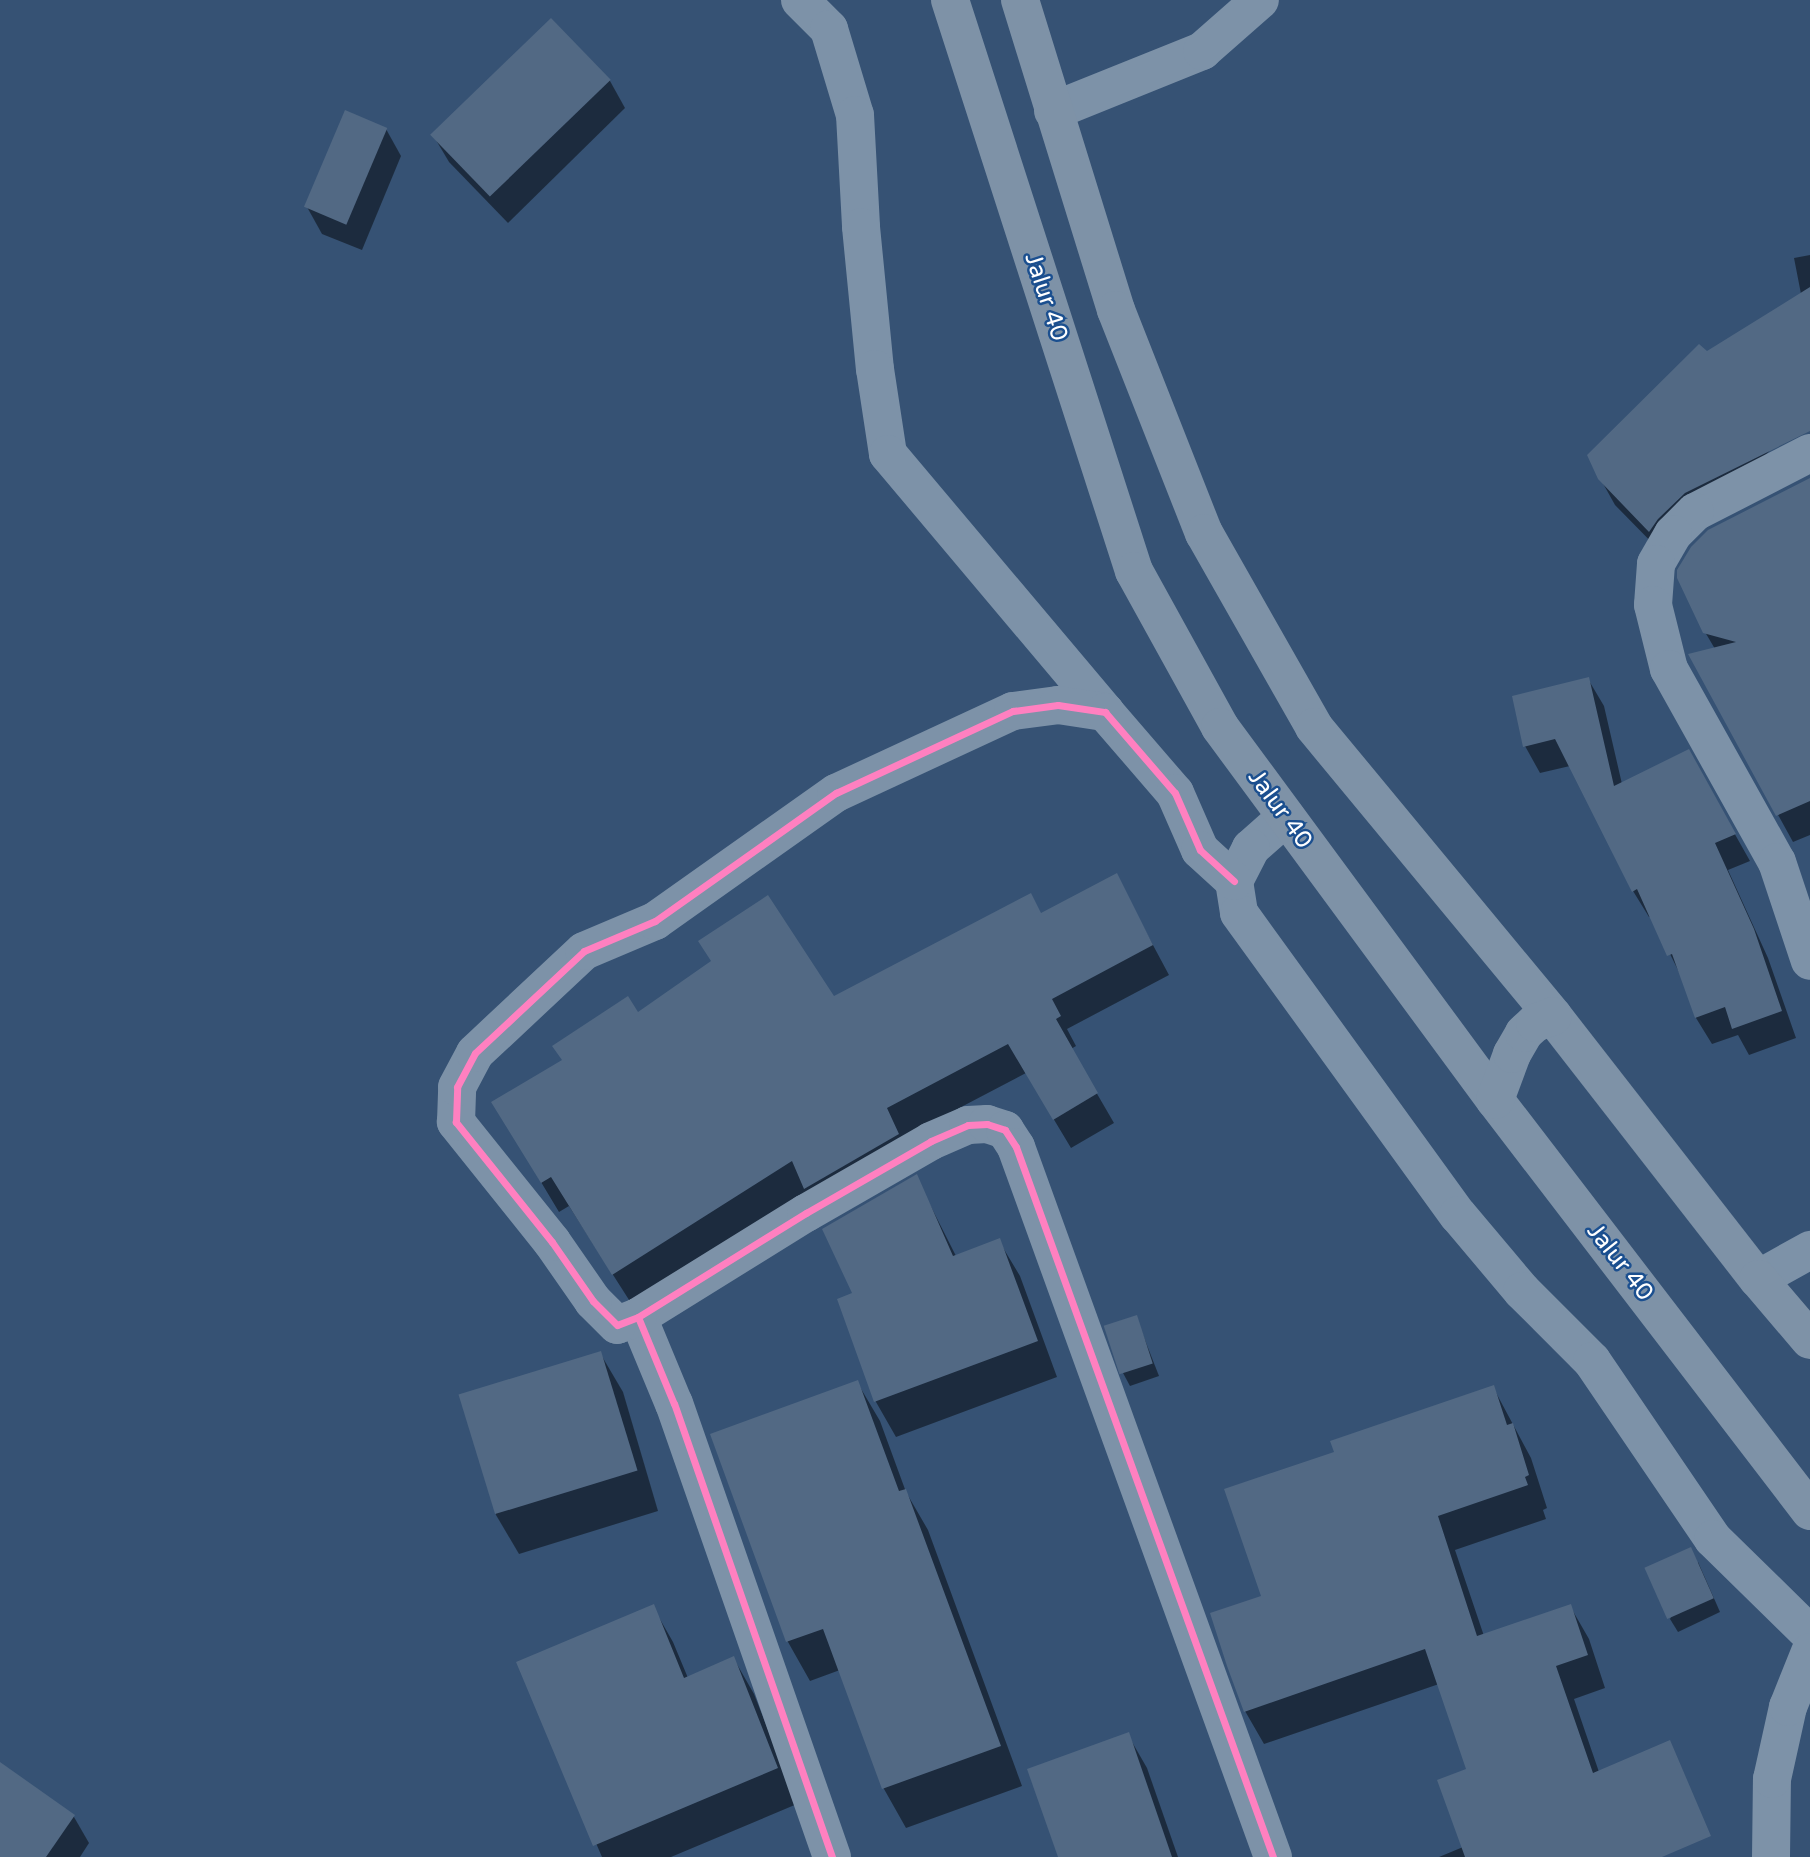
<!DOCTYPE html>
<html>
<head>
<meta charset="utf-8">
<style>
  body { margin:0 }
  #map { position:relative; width:1810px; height:1857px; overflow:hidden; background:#365274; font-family:"Varela Round",sans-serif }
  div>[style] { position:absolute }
  .shadow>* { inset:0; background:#0007 }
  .building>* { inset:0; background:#526984; transform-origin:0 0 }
  .street>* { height:38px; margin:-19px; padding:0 19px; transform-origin:19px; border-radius:19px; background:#7d92a8 }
  .highway>* { height:38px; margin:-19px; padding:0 19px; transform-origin:19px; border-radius:19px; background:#7e92a7 }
  .cycleway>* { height:7px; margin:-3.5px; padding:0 3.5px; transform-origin:3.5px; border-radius:3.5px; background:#ff80c0 }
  span { translate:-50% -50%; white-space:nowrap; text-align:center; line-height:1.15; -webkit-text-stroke:5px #1b4f8f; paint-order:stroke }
  .street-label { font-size:24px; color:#fff }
</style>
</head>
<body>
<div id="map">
  <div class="shadow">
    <i style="clip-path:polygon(551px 21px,610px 81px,625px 108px,508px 223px,449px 162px,433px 135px)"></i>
    <i style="clip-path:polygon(386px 129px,401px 156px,362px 250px,322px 234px,307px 207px)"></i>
    <i style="clip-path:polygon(1810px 255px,1810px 410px,1665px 556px,1615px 505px,1600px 478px,1706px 353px,1801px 294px,1794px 258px)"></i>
    <i style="clip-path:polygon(1810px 564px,1810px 835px,1793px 842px,1690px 655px,1715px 649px,1705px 632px)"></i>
    <i style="clip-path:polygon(1588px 679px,1604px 706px,1622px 784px,1688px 751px,1750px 861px,1728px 870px,1768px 958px,1796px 1038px,1749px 1055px,1738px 1035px,1712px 1044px,1696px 1018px,1684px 982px,1651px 916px,1649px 917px,1633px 891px,1570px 766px,1540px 773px,1525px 746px)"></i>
    <i style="clip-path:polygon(1116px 876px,1169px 975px,1067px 1029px,1076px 1046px,1071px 1049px,1114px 1123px,1071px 1148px,1026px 1073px,902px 1138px,631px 1303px,569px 1206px,559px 1212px,511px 1132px,637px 1014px,833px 998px,1041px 915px)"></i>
    <i style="clip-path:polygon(916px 1177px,956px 1256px,999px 1241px,1020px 1276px,1057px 1377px,896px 1437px,876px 1402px,839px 1300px,854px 1294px)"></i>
    <i style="clip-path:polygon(1136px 1317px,1159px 1376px,1130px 1386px,1123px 1373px)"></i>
    <i style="clip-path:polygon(600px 1353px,623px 1392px,658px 1511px,519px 1554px,496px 1515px,461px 1397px)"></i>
    <i style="clip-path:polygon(857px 1382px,880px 1421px,906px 1492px,928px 1530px,1022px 1786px,906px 1828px,884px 1789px,840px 1670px,810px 1681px,788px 1642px,712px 1435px)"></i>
    <i style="clip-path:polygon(1493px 1387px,1531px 1458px,1547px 1508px,1543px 1510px,1546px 1519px,1455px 1550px,1484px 1636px,1570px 1606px,1589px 1639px,1605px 1688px,1574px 1699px,1599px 1772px,1659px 1857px,1439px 1857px,1463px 1847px,1468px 1770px,1439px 1684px,1264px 1744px,1245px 1711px,1263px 1597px,1336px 1453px)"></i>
    <i style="clip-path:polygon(1698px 1562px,1720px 1612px,1678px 1632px,1670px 1619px)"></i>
    <i style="clip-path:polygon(653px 1607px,673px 1642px,688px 1678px,734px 1659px,754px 1694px,797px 1804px,671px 1857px,602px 1857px,518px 1663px)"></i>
    <i style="clip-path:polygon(1128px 1735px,1147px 1768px,1178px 1857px,1060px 1857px)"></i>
    <i style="clip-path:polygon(0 1793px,74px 1817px,89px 1843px,80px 1857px,0 1857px)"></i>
  </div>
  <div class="building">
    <i style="left:551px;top:18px;width:86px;height:168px;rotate:46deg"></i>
    <i style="left:345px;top:110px;width:46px;height:105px;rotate:23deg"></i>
    <i style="clip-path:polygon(1810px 287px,1810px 431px,1685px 493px,1658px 519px,1649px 532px,1598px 479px,1587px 455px,1699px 344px,1707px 351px)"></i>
    <i style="clip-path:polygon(1810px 478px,1810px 801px,1776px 816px,1688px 654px,1736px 642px,1703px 633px,1677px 578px,1677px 570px,1691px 547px,1708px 530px)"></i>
    <i style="clip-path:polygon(1589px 677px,1614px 786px,1689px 749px,1736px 834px,1715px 843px,1754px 929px,1782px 1011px,1732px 1029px,1725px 1007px,1695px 1018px,1672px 954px,1667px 956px,1637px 889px,1632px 892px,1555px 739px,1523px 747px,1512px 696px)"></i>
    <i style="clip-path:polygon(1117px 873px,1153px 945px,1052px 999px,1061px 1016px,1056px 1019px,1098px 1093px,1053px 1120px,1008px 1044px,887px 1108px,899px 1134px,804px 1189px,792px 1161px,612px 1275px,551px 1177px,541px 1183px,491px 1102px,562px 1060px,552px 1046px,628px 996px,638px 1012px,711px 961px,698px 941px,768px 895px,834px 996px,1031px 893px,1041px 913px)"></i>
    <i style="clip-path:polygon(917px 1174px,953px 1256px,1000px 1238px,1038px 1341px,874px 1402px,837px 1299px,852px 1293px,822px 1229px)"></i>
    <i style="left:1137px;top:1315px;width:51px;height:35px;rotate:72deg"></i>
    <i style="left:601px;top:1351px;width:125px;height:149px;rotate:73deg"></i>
    <i style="clip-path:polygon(858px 1380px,899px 1491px,906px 1489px,1001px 1746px,882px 1789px,823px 1629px,786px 1642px,710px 1434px)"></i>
    <i style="clip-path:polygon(1494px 1385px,1507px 1425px,1513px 1423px,1529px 1475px,1525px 1477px,1528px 1485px,1438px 1516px,1477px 1636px,1571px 1604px,1588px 1655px,1556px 1666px,1593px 1773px,1670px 1740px,1711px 1836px,1662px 1857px,1465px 1857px,1437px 1780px,1466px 1769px,1425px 1649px,1244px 1712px,1227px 1666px,1210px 1613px,1261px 1596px,1224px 1489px,1334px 1452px,1330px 1441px)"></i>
    <i style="left:1691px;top:1547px;width:56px;height:51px;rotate:66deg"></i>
    <i style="clip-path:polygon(654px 1604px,684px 1678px,734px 1656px,778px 1768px,593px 1846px,516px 1662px)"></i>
    <i style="clip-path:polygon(1129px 1732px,1172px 1857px,1058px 1857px,1027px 1769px)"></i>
    <i style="clip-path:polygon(0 1762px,75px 1815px,46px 1857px,0 1857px)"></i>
  </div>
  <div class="street">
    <i style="left:800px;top:0;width:41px;rotate:45deg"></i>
    <i style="left:829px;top:29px;width:90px;rotate:73.2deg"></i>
    <i style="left:855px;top:115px;width:112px;rotate:86.9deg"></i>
    <i style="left:861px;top:227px;width:143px;rotate:84.4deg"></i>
    <i style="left:875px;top:369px;width:86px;rotate:81.3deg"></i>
    <i style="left:888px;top:454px;width:337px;rotate:49.9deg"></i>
    <i style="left:1053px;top:111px;width:161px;rotate:-21.9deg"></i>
    <i style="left:1202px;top:51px;width:77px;rotate:-41.3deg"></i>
    <i style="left:1810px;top:453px;width:129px;rotate:152.8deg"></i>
    <i style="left:1695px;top:512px;width:31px;rotate:135deg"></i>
    <i style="left:1673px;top:534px;width:34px;rotate:120deg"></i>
    <i style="left:1656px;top:564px;width:41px;rotate:94.2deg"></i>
    <i style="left:1653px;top:605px;width:66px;rotate:76deg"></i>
    <i style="left:1669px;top:669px;width:221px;rotate:60.8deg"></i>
    <i style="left:1777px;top:862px;width:104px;rotate:71.6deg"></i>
    <i style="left:1286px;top:817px;width:47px;rotate:138.5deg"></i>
    <i style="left:1251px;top:848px;width:37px;rotate:117deg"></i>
    <i style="left:1234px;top:881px;width:32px;rotate:81deg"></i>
    <i style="left:1239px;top:913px;width:373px;rotate:54.1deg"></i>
    <i style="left:1458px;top:1215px;width:99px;rotate:49.9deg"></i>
    <i style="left:1522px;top:1291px;width:99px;rotate:45deg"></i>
    <i style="left:1592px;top:1361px;width:215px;rotate:55.8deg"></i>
    <i style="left:1713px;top:1539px;width:136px;rotate:44.4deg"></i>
    <i style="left:1758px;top:1279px;width:60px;rotate:-29.1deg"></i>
    <i style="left:638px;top:1317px;width:198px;rotate:-31.8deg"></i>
    <i style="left:806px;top:1213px;width:144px;rotate:-29.9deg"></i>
    <i style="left:931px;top:1141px;width:40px;rotate:-23.4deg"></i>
    <i style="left:968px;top:1125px;width:19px;rotate:-3deg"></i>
    <i style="left:987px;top:1124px;width:19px;rotate:18deg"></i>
    <i style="left:1005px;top:1130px;width:20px;rotate:57deg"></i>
    <i style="left:1016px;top:1147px;width:755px;rotate:70.1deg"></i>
    <i style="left:832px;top:1857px;width:480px;rotate:-109.2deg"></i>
    <i style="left:674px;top:1404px;width:94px;rotate:-112.5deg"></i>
    <i style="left:638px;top:1317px;width:22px;rotate:159deg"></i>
    <i style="left:617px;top:1325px;width:34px;rotate:-135deg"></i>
    <i style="left:593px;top:1301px;width:72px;rotate:-124.8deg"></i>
    <i style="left:552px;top:1242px;width:154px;rotate:-128.7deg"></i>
    <i style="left:456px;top:1122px;width:35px;rotate:-88deg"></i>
    <i style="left:457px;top:1087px;width:38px;rotate:-62deg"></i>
    <i style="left:475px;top:1053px;width:149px;rotate:-43.1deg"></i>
    <i style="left:584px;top:951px;width:77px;rotate:-22.9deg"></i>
    <i style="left:655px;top:921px;width:222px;rotate:-35.3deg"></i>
    <i style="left:836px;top:793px;width:195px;rotate:-24.9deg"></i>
    <i style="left:1013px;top:711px;width:45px;rotate:-7.6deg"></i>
    <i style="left:1058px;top:705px;width:48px;rotate:8.5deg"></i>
    <i style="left:1105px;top:712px;width:107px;rotate:49.2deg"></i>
    <i style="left:1175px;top:793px;width:62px;rotate:66.3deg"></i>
    <i style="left:1200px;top:850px;width:46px;rotate:42.4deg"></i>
    <i style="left:1771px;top:1857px;width:78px;rotate:-89.3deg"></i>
    <i style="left:1772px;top:1779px;width:74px;rotate:-77.5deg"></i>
    <i style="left:1788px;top:1707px;width:59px;rotate:-68.2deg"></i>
  </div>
  <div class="highway">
    <i style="left:950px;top:0;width:600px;rotate:72.14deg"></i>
    <i style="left:1134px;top:571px;width:178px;rotate:61.1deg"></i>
    <i style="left:1220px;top:727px;width:463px;rotate:53.6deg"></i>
    <i style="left:1495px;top:1100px;width:518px;rotate:52.53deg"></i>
    <i style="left:1020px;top:0;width:325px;rotate:72.8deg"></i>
    <i style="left:1116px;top:310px;width:240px;rotate:68.5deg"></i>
    <i style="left:1204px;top:533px;width:223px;rotate:60.4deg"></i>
    <i style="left:1314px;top:727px;width:375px;rotate:50.4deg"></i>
    <i style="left:1553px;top:1016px;width:333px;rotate:52.1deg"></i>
    <i style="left:1758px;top:1279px;width:80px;rotate:49.6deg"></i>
    <i style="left:1495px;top:1100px;width:49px;rotate:-69.7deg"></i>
    <i style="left:1512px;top:1054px;width:24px;rotate:-60deg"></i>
    <i style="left:1524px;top:1033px;width:15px;rotate:-42deg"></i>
    <i style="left:1535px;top:1023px;width:19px;rotate:-21deg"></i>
  </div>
  <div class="cycleway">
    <i style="left:638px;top:1317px;width:198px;rotate:-31.8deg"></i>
    <i style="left:806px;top:1213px;width:144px;rotate:-29.9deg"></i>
    <i style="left:931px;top:1141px;width:40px;rotate:-23.4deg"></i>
    <i style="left:968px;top:1125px;width:19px;rotate:-3deg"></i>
    <i style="left:987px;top:1124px;width:19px;rotate:18deg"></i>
    <i style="left:1005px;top:1130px;width:20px;rotate:57deg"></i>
    <i style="left:1016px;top:1147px;width:755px;rotate:70.1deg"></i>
    <i style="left:832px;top:1857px;width:480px;rotate:-109.2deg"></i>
    <i style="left:674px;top:1404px;width:94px;rotate:-112.5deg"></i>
    <i style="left:638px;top:1317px;width:22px;rotate:159deg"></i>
    <i style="left:617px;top:1325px;width:34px;rotate:-135deg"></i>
    <i style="left:593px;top:1301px;width:72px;rotate:-124.8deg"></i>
    <i style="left:552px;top:1242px;width:154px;rotate:-128.7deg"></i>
    <i style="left:456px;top:1122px;width:35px;rotate:-88deg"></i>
    <i style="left:457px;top:1087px;width:38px;rotate:-62deg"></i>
    <i style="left:475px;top:1053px;width:149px;rotate:-43.1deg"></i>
    <i style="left:584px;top:951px;width:77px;rotate:-22.9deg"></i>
    <i style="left:655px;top:921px;width:222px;rotate:-35.3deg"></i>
    <i style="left:836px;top:793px;width:195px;rotate:-24.9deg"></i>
    <i style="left:1013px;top:711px;width:45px;rotate:-7.6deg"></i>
    <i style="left:1058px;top:705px;width:48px;rotate:8.5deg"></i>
    <i style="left:1105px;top:712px;width:107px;rotate:49.2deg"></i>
    <i style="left:1175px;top:793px;width:62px;rotate:66.3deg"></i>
    <i style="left:1200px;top:850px;width:46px;rotate:42.4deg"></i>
  </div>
  <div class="street-label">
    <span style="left:1046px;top:297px;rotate:72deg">Jalur 40</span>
    <span style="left:1280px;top:809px;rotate:54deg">Jalur 40</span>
    <span style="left:1620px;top:1262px;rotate:52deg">Jalur 40</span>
  </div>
</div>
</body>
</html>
